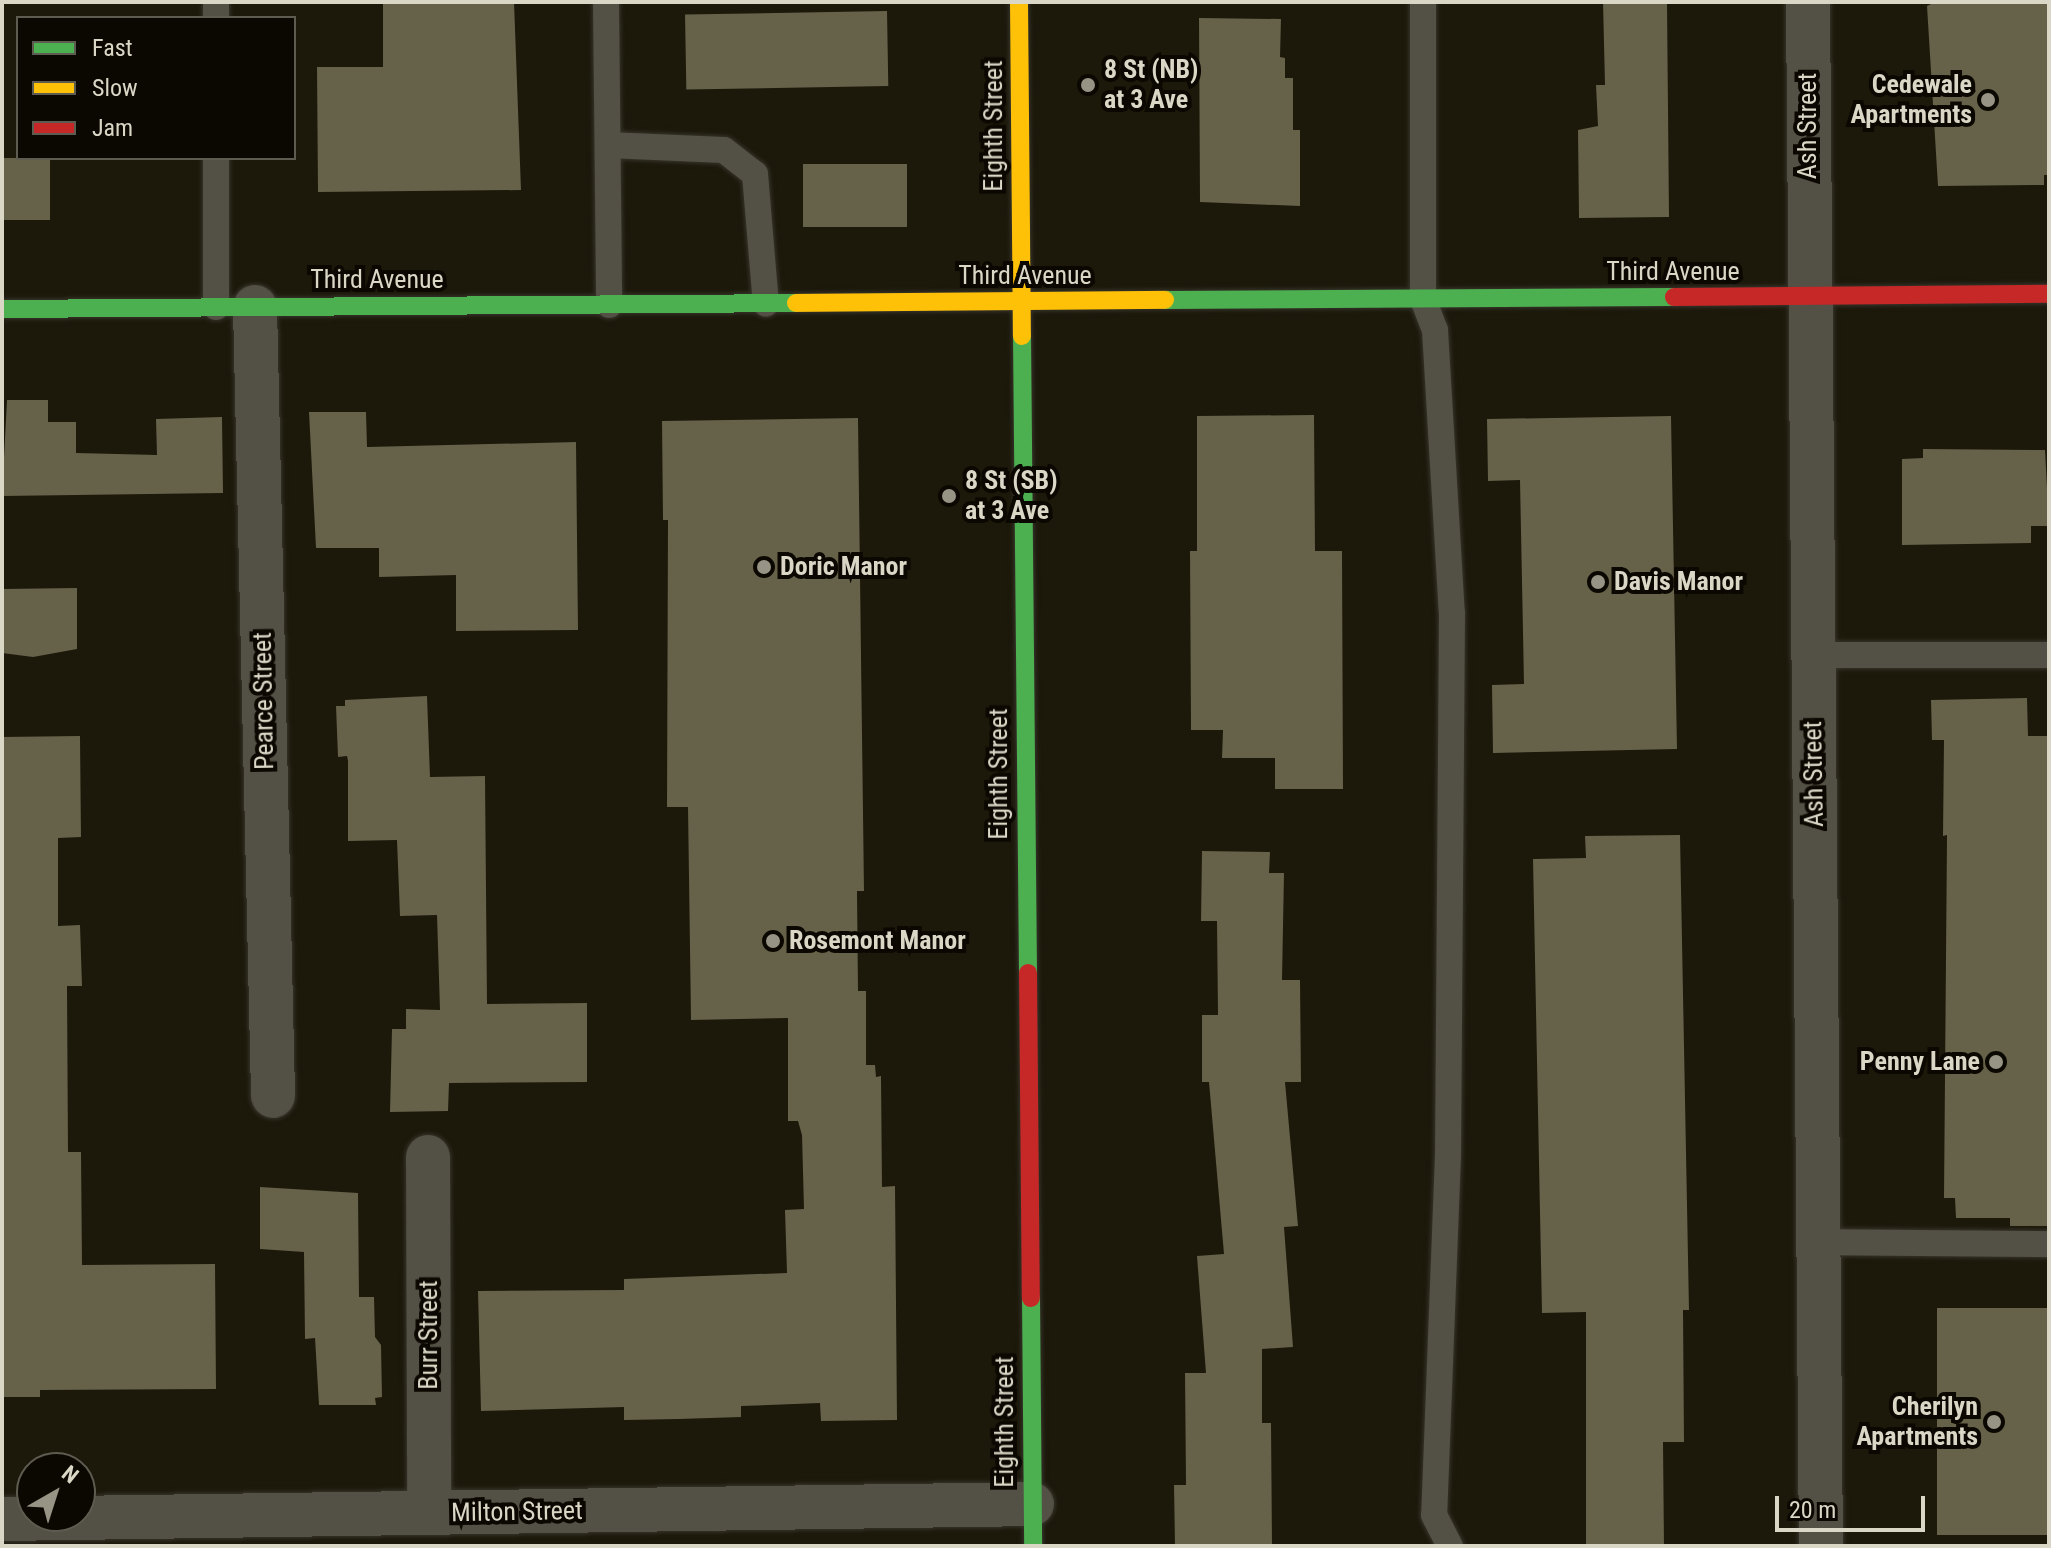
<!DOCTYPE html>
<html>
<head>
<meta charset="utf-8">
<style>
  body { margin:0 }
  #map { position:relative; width:2051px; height:1548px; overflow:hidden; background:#1c190b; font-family:"Roboto Condensed",sans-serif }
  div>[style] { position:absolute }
  .building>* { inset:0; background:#666149; transform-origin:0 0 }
  .roads { filter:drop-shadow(0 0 2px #36332a) drop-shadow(0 0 2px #36332a) }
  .lane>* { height:26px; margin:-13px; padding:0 13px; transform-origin:13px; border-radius:13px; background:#535045 }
  .street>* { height:44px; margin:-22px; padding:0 22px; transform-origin:22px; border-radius:22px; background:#535045 }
  .fast>* { height:18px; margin:-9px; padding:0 9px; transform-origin:9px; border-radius:9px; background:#4caf50 }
  .slow>* { height:18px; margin:-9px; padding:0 9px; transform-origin:9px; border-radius:9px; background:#ffc107 }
  .jam>* { height:18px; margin:-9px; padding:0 9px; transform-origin:9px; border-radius:9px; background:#c62828 }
  .dots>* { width:22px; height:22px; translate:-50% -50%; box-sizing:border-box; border:4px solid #0b0801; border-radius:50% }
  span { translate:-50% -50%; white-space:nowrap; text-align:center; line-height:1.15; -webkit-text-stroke:8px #0b0801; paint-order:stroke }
  .poi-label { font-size:26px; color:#dad7c7; font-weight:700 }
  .left { translate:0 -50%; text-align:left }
  .right { translate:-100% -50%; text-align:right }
  .street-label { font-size:26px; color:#dad7c7 }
  .frame { position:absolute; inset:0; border:4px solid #dad7c7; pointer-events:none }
  .legend { position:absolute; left:16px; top:16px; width:280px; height:144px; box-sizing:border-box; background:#0b0801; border:2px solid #5e5b50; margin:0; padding:10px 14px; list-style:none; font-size:24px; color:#dad7c7 }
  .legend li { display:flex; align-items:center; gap:16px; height:40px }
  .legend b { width:40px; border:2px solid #5e5b50 }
  .north { position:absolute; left:16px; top:1452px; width:80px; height:80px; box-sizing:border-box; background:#0b0801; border:2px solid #5e5b50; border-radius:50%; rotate:39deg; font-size:22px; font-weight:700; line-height:32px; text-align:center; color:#dad7c7 }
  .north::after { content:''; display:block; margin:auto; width:28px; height:36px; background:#989485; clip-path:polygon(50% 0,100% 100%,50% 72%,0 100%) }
  .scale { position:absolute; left:1775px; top:1496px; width:150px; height:36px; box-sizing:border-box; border:4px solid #dad7c7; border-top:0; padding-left:10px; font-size:24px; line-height:28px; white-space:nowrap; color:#dad7c7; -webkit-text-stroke:6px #0b0801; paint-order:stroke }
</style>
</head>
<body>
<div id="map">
  <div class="building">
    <i style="clip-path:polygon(383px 2px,514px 2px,521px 190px,318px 192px,317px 67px,383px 67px)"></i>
    <i style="clip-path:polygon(1603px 2px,1667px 2px,1669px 217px,1579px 218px,1578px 130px,1598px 126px,1596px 85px,1605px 85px)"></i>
    <i style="clip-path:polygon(1935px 2px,2049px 2px,2049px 175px,2044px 175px,2044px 185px,1938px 186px,1927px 6px)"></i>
    <i style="left:887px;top:11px;width:75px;height:202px;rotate:89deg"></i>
    <i style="clip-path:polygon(1199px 18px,1281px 19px,1280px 57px,1285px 58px,1285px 78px,1293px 78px,1293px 130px,1300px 130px,1300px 206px,1200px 202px)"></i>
    <i style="left:2px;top:158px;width:48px;height:62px"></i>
    <i style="left:907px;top:164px;width:63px;height:104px;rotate:90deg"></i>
    <i style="clip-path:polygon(7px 400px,48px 400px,48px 422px,76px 422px,76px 453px,157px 455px,156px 419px,222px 417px,223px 493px,2px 496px)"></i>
    <i style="clip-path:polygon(309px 412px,366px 412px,367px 447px,576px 442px,578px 630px,456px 631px,456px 575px,379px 577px,379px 548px,316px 548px)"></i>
    <i style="clip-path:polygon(1314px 415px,1315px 551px,1342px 551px,1343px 789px,1275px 789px,1275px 758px,1222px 758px,1223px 730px,1191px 730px,1190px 551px,1197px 551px,1197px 416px)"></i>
    <i style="clip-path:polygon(1671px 416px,1677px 749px,1493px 753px,1492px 685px,1524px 684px,1520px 480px,1488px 481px,1487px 419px)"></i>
    <i style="clip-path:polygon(858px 418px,864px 891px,857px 891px,858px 991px,866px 991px,866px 1065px,875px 1065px,876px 1077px,881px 1076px,882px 1187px,895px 1186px,897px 1420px,821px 1421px,820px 1403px,741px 1406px,741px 1417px,679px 1419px,624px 1420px,624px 1407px,481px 1411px,478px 1291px,624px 1290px,624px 1279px,787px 1273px,785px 1210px,804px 1209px,802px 1135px,798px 1121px,788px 1121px,788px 1018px,691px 1020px,688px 807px,667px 807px,668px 520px,663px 520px,662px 421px)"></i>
    <i style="clip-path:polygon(1923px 449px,2045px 450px,2049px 526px,2031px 526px,2031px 543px,1902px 545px,1902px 459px,1923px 458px)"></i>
    <i style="clip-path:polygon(77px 588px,77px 649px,33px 657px,2px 653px,2px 589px)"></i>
    <i style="clip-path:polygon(427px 696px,430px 777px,485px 776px,487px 1004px,587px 1003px,587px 1082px,449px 1083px,448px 1111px,390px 1112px,392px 1029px,406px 1029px,406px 1009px,440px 1010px,437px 915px,400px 916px,397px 840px,348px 841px,348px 761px,347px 756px,338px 757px,336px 706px,345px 706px,345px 700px)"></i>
    <i style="clip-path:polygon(2027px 698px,2028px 736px,2049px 736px,2049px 1226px,2010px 1226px,2010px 1218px,1956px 1218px,1955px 1198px,1944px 1198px,1947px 835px,1943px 836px,1944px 740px,1932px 740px,1931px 700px)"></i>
    <i style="clip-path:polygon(80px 736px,81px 837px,58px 838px,58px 926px,80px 925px,82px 986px,67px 986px,68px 1152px,81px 1152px,82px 1265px,215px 1264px,216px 1389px,40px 1390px,40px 1397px,2px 1397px,2px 737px)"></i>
    <i style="clip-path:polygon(1680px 835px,1689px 1310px,1683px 1310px,1684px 1442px,1663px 1442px,1664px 1546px,1586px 1546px,1586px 1312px,1542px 1313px,1533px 859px,1586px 858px,1585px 836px)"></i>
    <i style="clip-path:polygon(1202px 851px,1270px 852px,1269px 873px,1284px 873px,1282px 980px,1300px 980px,1301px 1082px,1285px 1082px,1298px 1226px,1284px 1227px,1293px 1347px,1262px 1349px,1262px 1423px,1271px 1423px,1272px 1546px,1175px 1546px,1174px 1485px,1186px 1485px,1185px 1373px,1206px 1373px,1197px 1256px,1224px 1254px,1209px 1082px,1202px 1082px,1202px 1015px,1218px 1015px,1217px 921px,1201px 921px)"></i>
    <i style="clip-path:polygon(260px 1187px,358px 1193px,359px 1297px,374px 1297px,375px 1337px,381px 1345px,382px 1397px,375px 1398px,376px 1405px,319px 1405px,315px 1338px,305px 1339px,304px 1252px,260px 1249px)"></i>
    <i style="left:1937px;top:1308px;width:112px;height:227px"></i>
  </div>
  <div class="roads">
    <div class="lane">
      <i style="left:606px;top:2px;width:303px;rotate:89.4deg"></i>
      <i style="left:1423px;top:2px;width:297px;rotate:90deg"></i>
      <i style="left:1423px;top:299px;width:33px;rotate:69deg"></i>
      <i style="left:1435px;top:330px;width:284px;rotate:86.6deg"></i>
      <i style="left:1452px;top:613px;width:542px;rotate:90.42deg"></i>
      <i style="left:1448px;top:1155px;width:360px;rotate:92.2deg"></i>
      <i style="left:1434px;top:1515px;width:35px;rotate:63deg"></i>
      <i style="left:216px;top:18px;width:16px;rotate:-90deg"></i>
      <i style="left:608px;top:145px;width:116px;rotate:2.5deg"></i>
      <i style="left:724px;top:150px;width:39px;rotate:38deg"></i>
      <i style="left:755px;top:174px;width:130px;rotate:85.2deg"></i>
      <i style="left:216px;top:158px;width:149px;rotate:90deg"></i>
      <i style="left:1812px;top:655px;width:237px"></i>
      <i style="left:1818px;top:1242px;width:231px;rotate:0.5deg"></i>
    </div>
    <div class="street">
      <i style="left:1808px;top:2px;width:1544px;rotate:89.52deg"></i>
      <i style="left:255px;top:307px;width:789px;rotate:88.69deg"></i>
      <i style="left:428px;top:1157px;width:356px;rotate:89.8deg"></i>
      <i style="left:2px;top:1519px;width:1030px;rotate:-0.83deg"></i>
    </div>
    <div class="fast">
      <i style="left:1165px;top:300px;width:509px;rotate:-0.34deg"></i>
      <i style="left:2px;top:309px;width:794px;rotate:-0.43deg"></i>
      <i style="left:1022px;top:336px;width:637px;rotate:89.46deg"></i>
      <i style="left:1031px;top:1298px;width:248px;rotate:89.5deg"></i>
    </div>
    <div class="slow">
      <i style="left:1019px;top:2px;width:334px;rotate:89.5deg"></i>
      <i style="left:796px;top:303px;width:369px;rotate:-0.5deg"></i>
    </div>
    <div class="jam">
      <i style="left:1674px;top:297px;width:375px;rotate:-0.5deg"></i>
      <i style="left:1028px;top:973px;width:325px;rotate:89.5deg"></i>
    </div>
  </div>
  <div class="dots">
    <i style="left:1088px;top:85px;background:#989485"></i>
    <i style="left:1988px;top:100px;background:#989485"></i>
    <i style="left:949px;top:496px;background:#989485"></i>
    <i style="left:764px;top:567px;background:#989485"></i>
    <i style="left:1598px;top:582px;background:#989485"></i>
    <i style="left:773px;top:941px;background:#989485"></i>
    <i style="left:1996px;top:1062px;background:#989485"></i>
    <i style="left:1994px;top:1422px;background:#989485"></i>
  </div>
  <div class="poi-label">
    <span class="left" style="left:1104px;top:85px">8 St (NB)<br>at 3 Ave</span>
    <span class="right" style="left:1972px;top:100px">Cedewale<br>Apartments</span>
    <span class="left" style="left:965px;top:496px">8 St (SB)<br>at 3 Ave</span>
    <span class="left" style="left:780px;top:567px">Doric Manor</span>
    <span class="left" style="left:1614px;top:582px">Davis Manor</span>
    <span class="left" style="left:789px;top:941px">Rosemont Manor</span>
    <span class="right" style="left:1980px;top:1062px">Penny Lane</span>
    <span class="right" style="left:1978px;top:1422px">Cherilyn<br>Apartments</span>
  </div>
  <div class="street-label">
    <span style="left:994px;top:126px;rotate:-90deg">Eighth Street</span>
    <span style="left:1808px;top:126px;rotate:-90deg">Ash Street</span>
    <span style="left:1673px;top:272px">Third Avenue</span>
    <span style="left:1025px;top:276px">Third Avenue</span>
    <span style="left:377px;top:280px">Third Avenue</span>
    <span style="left:264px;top:701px;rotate:-91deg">Pearce Street</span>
    <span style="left:999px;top:774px;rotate:-90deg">Eighth Street</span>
    <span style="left:1814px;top:774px;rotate:-91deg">Ash Street</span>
    <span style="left:429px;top:1335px;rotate:-90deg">Burr Street</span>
    <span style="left:1005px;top:1422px;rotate:-90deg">Eighth Street</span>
    <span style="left:517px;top:1512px;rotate:-1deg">Milton Street</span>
  </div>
  <div class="frame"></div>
  <ul class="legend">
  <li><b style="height:10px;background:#4caf50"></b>Fast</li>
  <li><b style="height:10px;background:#ffc107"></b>Slow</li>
  <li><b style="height:10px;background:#c62828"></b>Jam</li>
  </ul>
  <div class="north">N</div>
  <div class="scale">20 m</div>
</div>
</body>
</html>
